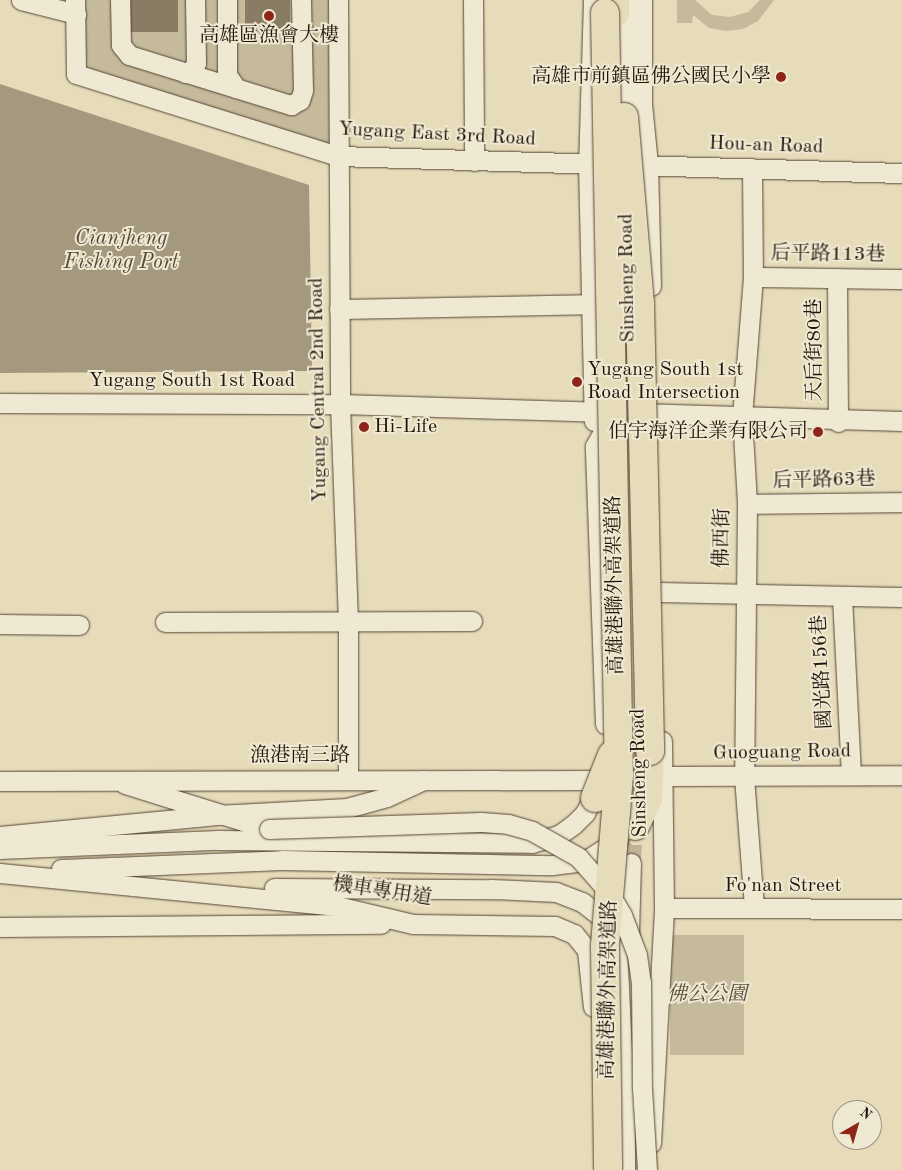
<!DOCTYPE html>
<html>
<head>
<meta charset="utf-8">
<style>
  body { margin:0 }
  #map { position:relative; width:902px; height:1170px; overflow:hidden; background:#e7dcba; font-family:"Old Standard TT","Noto Serif TC",serif }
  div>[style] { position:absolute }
  .green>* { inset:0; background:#c6ba9c; transform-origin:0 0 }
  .water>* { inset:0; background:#a4987e }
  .building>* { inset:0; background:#897c65; transform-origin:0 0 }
  .minor-tunnel>* { height:19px; margin-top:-9.5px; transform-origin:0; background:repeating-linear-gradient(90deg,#c0b497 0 19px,transparent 0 28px) }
  .roads { filter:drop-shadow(0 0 1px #544635) drop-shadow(0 0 1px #544635) }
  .minor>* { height:19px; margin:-9.5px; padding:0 9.5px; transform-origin:9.5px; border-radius:9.5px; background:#efe8d2 }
  .highway>* { height:28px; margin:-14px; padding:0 14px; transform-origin:14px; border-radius:14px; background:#e7dcba }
  .bridges { filter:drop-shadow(0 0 1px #544635) drop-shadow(0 0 1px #544635) }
  .minor-bridge>* { height:19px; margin:-9.5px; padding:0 9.5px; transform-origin:9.5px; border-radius:9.5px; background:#efe8d2 }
  .highway-bridge>* { height:28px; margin:-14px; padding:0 14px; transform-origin:14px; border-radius:14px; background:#e7dcba }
  .dots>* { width:14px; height:14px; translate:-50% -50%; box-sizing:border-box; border:2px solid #efe8d2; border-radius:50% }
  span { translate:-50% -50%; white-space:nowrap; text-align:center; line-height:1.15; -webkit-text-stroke:4px #efe8d2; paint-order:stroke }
  .poi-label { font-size:20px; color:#231409 }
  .right { translate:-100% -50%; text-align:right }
  .left { translate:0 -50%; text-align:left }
  .street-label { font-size:20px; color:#231409 }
  .park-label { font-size:20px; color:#5c4e3c; font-style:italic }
  .water-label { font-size:21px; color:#574938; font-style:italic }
  .north { position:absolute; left:832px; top:1100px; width:50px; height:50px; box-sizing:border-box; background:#efe8d2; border:1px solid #9d9382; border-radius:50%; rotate:38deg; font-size:14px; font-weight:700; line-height:20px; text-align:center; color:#231409 }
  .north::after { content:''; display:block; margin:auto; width:18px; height:22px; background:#8f2418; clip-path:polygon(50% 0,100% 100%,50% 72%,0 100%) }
</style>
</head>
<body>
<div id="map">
  <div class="green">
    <i style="clip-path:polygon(75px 0,338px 0,338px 156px,76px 74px)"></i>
    <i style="clip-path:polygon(677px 0,695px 0,712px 15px,730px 17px,748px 12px,760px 0,774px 0,758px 21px,743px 29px,726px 31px,709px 28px,693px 15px,692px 23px,677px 23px)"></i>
    <i style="left:670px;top:935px;width:74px;height:120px"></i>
  </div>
  <div class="water">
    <i style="clip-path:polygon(0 84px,309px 185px,312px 371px,0 373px)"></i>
  </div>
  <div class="building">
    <i style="left:131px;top:0;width:47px;height:32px"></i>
    <i style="left:245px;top:0;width:45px;height:31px"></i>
  </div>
  <div class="minor-tunnel">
    <i style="left:631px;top:863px;width:49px;rotate:-85.3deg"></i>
  </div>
  <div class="roads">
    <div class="minor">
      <i style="left:21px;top:0;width:57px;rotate:14.3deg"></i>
      <i style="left:75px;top:0;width:74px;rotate:89.2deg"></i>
      <i style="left:76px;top:74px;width:275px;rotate:17.4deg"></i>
      <i style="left:338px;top:156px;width:564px;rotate:1.73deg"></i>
      <i style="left:120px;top:0;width:45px;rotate:88.7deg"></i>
      <i style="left:121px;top:45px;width:13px;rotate:51deg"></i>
      <i style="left:129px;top:55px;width:170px;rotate:17.2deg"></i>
      <i style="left:291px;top:105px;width:10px;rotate:-29deg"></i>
      <i style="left:300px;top:100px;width:10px;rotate:-73deg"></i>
      <i style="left:303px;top:90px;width:90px;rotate:-91.3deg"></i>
      <i style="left:227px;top:0;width:75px;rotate:90deg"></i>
      <i style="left:227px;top:75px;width:16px;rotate:55deg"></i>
      <i style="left:338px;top:0;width:404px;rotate:89.7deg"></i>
      <i style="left:340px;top:404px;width:218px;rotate:87.9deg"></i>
      <i style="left:348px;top:622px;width:156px;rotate:90deg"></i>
      <i style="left:473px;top:0;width:161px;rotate:89.6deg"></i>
      <i style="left:593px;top:0;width:164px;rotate:91.7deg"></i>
      <i style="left:588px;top:164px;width:257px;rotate:88.7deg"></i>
      <i style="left:624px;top:0;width:129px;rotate:88.7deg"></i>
      <i style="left:642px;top:0;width:104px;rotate:90deg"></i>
      <i style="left:642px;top:104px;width:60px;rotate:84.3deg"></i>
      <i style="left:648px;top:164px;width:122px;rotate:88.6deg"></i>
      <i style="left:185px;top:73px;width:8px;rotate:-23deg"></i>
      <i style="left:192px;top:70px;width:8px;rotate:-60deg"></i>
      <i style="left:196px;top:63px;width:63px;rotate:-90.9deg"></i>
      <i style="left:752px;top:168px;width:109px;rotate:89.5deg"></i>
      <i style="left:753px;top:277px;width:139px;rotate:94.5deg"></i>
      <i style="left:742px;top:416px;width:88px;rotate:86.7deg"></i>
      <i style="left:747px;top:504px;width:273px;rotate:90.6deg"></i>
      <i style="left:744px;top:777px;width:131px;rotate:85.6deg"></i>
      <i style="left:753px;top:277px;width:149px;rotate:0.8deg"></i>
      <i style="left:837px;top:278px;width:144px;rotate:89.6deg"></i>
      <i style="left:339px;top:309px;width:264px;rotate:-1.1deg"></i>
      <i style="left:0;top:403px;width:340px;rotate:0.2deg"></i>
      <i style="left:340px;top:404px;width:562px;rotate:1.73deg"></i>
      <i style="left:747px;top:504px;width:155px;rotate:-0.7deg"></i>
      <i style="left:656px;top:592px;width:246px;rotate:1.2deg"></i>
      <i style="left:842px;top:597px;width:177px;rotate:87.1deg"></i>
      <i style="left:165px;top:622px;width:307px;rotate:-0.2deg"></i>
      <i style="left:0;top:624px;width:79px;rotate:0.7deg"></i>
      <i style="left:605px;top:724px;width:278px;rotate:-92.1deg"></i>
      <i style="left:595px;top:446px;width:70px;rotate:-60.9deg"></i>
      <i style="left:663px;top:776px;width:239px;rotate:-0.2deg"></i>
      <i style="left:0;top:781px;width:601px;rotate:-0.1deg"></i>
      <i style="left:125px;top:784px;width:151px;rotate:17.4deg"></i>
      <i style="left:0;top:836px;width:218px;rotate:-5.5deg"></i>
      <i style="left:217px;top:815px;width:130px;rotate:-3.1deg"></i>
      <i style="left:347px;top:808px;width:41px;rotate:-15.4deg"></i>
      <i style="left:387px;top:797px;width:40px;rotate:-25deg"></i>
      <i style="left:0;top:849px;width:218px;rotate:-2.4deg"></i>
      <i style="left:218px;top:840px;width:314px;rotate:0.5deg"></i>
      <i style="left:532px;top:843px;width:28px;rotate:-17deg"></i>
      <i style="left:559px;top:835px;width:17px;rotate:-36deg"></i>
      <i style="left:573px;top:825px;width:17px;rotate:-45deg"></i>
      <i style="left:585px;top:813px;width:30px;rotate:-63deg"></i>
      <i style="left:61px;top:869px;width:221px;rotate:-2.3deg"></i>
      <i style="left:282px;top:860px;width:270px;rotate:1.1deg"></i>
      <i style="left:552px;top:865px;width:33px;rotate:-7deg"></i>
      <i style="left:585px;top:861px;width:40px;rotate:-32.9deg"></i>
      <i style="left:0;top:873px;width:339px;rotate:5.6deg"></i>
      <i style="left:337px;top:906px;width:78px;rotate:13.3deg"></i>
      <i style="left:413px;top:924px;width:142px;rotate:0.8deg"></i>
      <i style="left:555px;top:926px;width:21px;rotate:23deg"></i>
      <i style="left:574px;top:934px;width:21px;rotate:51deg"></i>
      <i style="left:587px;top:950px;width:57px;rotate:84deg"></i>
      <i style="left:274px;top:888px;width:218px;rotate:0.3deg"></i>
      <i style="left:492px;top:889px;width:64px;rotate:2.7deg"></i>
      <i style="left:556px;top:892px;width:28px;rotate:21deg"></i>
      <i style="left:582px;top:902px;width:28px;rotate:38deg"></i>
      <i style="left:604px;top:919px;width:29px;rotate:63deg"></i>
      <i style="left:617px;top:945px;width:167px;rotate:87.3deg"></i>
      <i style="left:664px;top:908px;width:238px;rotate:0.2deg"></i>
      <i style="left:0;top:927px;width:381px;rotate:-0.5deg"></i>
      <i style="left:629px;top:934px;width:71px;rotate:-88.4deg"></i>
      <i style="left:651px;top:1143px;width:235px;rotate:-86.8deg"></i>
      <i style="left:664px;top:908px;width:167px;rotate:-90.7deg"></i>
      <i style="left:625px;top:1170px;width:68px;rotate:-90deg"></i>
    </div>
    <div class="highway">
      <i style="left:615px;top:0;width:13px;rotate:90deg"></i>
      <i style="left:635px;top:826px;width:30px;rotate:-64deg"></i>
      <i style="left:648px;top:799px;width:48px;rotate:-87.6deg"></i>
    </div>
  </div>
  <div class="bridges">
    <div class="minor-bridge">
      <i style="left:269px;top:829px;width:212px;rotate:-1.9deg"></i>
      <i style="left:481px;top:822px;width:27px;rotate:4deg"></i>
      <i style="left:508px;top:824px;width:25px;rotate:16deg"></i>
      <i style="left:532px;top:831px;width:53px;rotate:29.5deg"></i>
      <i style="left:578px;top:857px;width:45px;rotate:48.6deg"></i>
      <i style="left:608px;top:891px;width:28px;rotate:60deg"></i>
      <i style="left:622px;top:915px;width:43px;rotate:69.4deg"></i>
      <i style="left:637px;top:955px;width:27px;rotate:82deg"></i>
      <i style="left:641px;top:982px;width:106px;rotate:89.5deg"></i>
      <i style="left:642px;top:1088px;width:82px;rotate:86.5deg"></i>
    </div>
    <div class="highway-bridge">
      <i style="left:605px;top:13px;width:762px;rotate:88.95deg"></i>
      <i style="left:619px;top:775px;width:173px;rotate:94.7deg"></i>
      <i style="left:605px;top:947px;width:223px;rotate:89.2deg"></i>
      <i style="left:624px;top:117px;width:188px;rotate:85.1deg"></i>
      <i style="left:640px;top:304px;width:447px;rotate:88.7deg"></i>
      <i style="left:595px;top:798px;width:46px;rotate:-68.4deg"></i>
    </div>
  </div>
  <div class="dots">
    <i style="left:269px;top:16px;background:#8f2418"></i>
    <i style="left:781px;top:77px;background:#8f2418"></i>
    <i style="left:577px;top:382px;background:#8f2418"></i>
    <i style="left:364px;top:427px;background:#8f2418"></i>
    <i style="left:818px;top:432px;background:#8f2418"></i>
  </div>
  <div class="poi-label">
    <span style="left:269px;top:36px">高雄區漁會大樓</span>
    <span class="right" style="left:771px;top:77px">高雄市前鎮區佛公國民小學</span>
    <span class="left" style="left:587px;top:382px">Yugang South 1st<br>Road Intersection</span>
    <span class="left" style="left:374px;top:427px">Hi-Life</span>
    <span class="right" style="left:808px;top:432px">伯宇海洋企業有限公司</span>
  </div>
  <div class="street-label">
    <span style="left:437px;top:135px;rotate:3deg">Yugang East 3rd Road</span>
    <span style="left:766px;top:146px;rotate:2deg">Hou-an Road</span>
    <span style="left:828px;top:255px;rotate:1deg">后平路113巷</span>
    <span style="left:628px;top:278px;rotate:-91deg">Sinsheng Road</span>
    <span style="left:815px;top:350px;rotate:-90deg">天后街80巷</span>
    <span style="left:192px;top:381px">Yugang South 1st Road</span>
    <span style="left:319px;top:390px;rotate:-91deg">Yugang Central 2nd Road</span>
    <span style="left:824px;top:481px;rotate:-1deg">后平路63巷</span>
    <span style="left:723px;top:538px;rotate:-89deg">佛西街</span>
    <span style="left:616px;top:585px;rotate:-91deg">高雄港聯外高架道路</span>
    <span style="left:823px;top:672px;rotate:-93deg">國光路156巷</span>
    <span style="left:782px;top:753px;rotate:-1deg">Guoguang Road</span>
    <span style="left:300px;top:756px">漁港南三路</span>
    <span style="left:640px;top:773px;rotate:-91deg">Sinsheng Road</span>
    <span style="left:783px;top:886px">Fo'nan Street</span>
    <span style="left:382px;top:892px;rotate:9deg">機車專用道</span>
    <span style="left:609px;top:990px;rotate:-89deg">高雄港聯外高架道路</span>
  </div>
  <div class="park-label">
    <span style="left:707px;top:995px">佛公公園</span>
  </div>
  <div class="water-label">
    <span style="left:121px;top:251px">Cianjheng<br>Fishing Port</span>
  </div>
  <div class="north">N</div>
</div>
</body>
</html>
